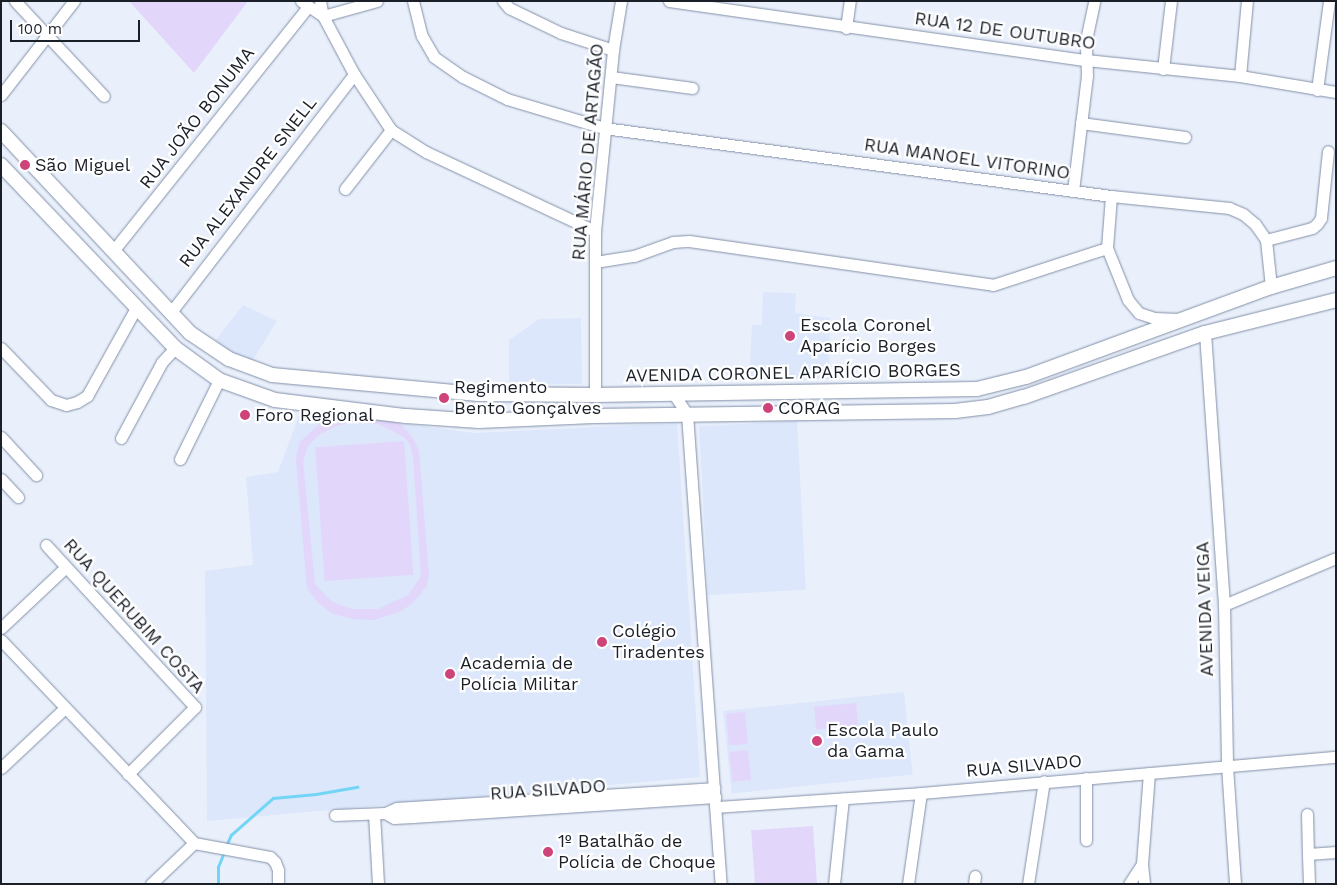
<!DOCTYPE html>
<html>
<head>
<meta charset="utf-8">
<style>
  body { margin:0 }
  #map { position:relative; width:1337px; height:885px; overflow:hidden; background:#eaf0fb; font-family:"Work Sans",sans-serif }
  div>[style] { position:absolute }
  .built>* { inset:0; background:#dce7fb; transform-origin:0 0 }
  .green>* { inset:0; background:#e2d6fa; transform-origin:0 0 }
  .stream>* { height:2.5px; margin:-1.25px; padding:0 1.25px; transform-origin:1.25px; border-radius:1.25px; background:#73d5f6 }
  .roads { filter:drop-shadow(0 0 1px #8290a9) drop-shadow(0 0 1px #8290a9) }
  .minor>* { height:11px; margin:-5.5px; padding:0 5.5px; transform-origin:5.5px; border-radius:5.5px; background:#fff }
  .major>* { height:14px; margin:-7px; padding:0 7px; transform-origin:7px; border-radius:7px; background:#fff }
  .dots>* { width:14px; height:14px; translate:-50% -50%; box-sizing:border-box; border:2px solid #fff; border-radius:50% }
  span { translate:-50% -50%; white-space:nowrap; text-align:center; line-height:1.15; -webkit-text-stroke:4.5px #fff; paint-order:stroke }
  .street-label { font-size:18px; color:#1a1f28 }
  .poi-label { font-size:18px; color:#1a1f28 }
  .left { translate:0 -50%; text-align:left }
  .frame { position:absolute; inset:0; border:2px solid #1a1f28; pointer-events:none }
  .scale { position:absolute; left:10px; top:20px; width:130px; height:22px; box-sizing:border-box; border:2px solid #1a1f28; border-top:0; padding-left:6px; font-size:15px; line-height:18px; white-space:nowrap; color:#1a1f28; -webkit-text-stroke:4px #fff; paint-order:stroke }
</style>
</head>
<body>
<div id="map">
  <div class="built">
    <i style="clip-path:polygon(763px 292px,796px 293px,795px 313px,830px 318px,829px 379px,749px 380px,752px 325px,762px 325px)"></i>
    <i style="clip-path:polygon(243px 305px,277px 321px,251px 363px,215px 341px)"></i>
    <i style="clip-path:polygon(581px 318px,582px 384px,509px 384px,509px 340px,539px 319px)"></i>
    <i style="clip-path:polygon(301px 410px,474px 433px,677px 423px,700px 777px,207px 821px,205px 571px,253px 565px,246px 477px,278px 472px)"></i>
    <i style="left:797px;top:421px;width:169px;height:98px;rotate:87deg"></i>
    <i style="left:904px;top:692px;width:83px;height:182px;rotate:84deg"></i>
  </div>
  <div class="green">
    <i style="clip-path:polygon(129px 1px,248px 1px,194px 73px)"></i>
    <i style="clip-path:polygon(evenodd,346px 413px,393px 420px,403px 426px,413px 438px,419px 451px,429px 576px,427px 586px,412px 604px,399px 612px,374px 620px,353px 619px,333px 614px,318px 603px,307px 588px,296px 461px,297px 452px,300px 442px,321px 422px,346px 413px,353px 422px,378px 424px,393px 431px,405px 438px,410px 445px,413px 457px,421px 576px,408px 595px,378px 609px,353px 609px,340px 605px,330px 600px,315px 584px,303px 461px,308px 446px,319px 435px,336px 426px,353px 422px)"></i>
    <i style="left:404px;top:441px;width:134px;height:89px;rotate:86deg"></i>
    <i style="left:856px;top:703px;width:23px;height:42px;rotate:85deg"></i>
    <i style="left:745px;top:712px;width:32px;height:19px;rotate:85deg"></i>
    <i style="left:748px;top:750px;width:30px;height:19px;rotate:84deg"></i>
    <i style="left:813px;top:826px;width:58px;height:62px;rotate:86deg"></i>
  </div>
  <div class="stream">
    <i style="left:226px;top:846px;width:12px;rotate:-66deg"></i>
    <i style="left:231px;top:835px;width:56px;rotate:-41.4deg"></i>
    <i style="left:273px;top:798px;width:43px;rotate:-5.3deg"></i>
    <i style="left:316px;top:794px;width:42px;rotate:-9.7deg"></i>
    <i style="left:218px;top:884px;width:17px;rotate:-90deg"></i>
    <i style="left:218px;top:867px;width:16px;rotate:-68deg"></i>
  </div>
  <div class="roads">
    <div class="minor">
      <i style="left:15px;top:1px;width:130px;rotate:46.9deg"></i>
      <i style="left:301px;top:1px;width:27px;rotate:34deg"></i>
      <i style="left:323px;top:16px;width:66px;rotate:61.9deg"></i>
      <i style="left:354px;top:74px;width:67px;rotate:56.5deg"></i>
      <i style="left:391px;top:130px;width:41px;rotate:32.2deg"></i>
      <i style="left:426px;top:152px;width:187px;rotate:25.1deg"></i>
      <i style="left:320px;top:1px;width:15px;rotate:79deg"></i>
      <i style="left:413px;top:1px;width:36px;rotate:76deg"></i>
      <i style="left:422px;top:36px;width:24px;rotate:60deg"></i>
      <i style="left:434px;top:57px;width:35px;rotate:35deg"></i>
      <i style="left:463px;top:77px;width:49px;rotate:26.6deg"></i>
      <i style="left:507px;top:99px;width:101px;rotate:16.6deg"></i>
      <i style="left:604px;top:128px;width:512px;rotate:7.64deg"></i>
      <i style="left:1111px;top:196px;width:119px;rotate:5.8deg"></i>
      <i style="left:1229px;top:208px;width:15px;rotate:23deg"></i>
      <i style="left:1243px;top:214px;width:16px;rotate:40deg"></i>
      <i style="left:1255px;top:224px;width:19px;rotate:55deg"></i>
      <i style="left:1266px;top:240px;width:47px;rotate:83.9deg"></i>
      <i style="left:503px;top:1px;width:9px;rotate:49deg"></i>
      <i style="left:509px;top:8px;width:58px;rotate:25.7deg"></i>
      <i style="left:561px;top:33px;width:55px;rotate:18.1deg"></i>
      <i style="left:669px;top:1px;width:421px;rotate:8.1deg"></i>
      <i style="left:1086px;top:60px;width:155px;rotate:5.9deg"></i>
      <i style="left:1240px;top:76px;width:97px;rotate:9.5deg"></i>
      <i style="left:323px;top:16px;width:56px;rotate:-15.5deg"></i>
      <i style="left:846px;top:28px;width:27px;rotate:-82deg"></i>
      <i style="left:1163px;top:69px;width:68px;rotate:-83.3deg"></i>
      <i style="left:1240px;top:76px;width:75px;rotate:-84.7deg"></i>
      <i style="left:611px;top:77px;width:82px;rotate:7.7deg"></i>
      <i style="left:1317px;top:90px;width:90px;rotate:-82.3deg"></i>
      <i style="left:1px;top:95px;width:119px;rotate:-52.2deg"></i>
      <i style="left:1081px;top:123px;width:105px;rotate:7.7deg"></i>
      <i style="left:345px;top:189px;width:75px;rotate:-52.1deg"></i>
      <i style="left:1073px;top:191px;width:116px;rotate:-83.1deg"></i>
      <i style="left:1087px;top:76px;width:36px;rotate:-92deg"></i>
      <i style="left:1086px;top:40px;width:40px;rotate:-78deg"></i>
      <i style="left:1111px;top:196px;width:52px;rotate:94.4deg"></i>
      <i style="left:1107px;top:248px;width:56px;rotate:68deg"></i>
      <i style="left:1128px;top:300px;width:17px;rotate:50deg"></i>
      <i style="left:1139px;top:313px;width:16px;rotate:18deg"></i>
      <i style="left:1154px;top:318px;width:25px;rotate:2deg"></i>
      <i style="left:1266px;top:240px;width:48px;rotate:-14.6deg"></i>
      <i style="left:1312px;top:228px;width:6px;rotate:-39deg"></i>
      <i style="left:1317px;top:224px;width:7px;rotate:-56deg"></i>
      <i style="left:1321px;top:218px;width:67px;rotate:-84deg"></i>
      <i style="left:113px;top:251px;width:312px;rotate:-51.4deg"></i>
      <i style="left:595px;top:262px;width:39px;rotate:-9deg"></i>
      <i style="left:634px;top:256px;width:41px;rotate:-19.7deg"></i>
      <i style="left:673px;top:242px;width:16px;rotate:-4deg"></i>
      <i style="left:689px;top:241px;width:307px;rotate:8.2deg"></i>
      <i style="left:993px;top:285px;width:120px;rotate:-18deg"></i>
      <i style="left:171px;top:312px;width:300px;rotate:-52.4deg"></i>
      <i style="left:1205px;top:333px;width:273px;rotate:86deg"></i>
      <i style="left:1224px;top:605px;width:161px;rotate:88.9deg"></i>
      <i style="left:1227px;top:766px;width:118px;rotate:86.1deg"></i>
      <i style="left:1px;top:348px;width:72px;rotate:46.1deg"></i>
      <i style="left:51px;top:400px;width:16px;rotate:18deg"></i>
      <i style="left:66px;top:405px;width:11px;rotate:-15deg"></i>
      <i style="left:77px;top:402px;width:12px;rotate:-31deg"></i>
      <i style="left:87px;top:396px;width:101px;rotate:-60.9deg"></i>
      <i style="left:673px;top:393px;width:25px;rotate:56deg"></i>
      <i style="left:687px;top:414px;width:471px;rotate:85.9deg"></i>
      <i style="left:595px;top:395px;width:164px;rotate:-90deg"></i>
      <i style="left:595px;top:231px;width:182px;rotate:-84.3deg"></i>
      <i style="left:613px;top:50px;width:50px;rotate:-80.7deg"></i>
      <i style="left:1px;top:437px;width:52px;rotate:47.4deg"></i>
      <i style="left:121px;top:438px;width:86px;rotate:-61.7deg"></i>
      <i style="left:162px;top:362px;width:19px;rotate:-47deg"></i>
      <i style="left:180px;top:459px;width:88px;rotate:-63.7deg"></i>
      <i style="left:1px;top:479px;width:25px;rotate:47deg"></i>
      <i style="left:46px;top:545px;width:220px;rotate:47.4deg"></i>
      <i style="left:195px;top:707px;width:95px;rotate:135deg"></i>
      <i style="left:1224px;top:605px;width:121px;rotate:-22.8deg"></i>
      <i style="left:1px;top:628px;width:89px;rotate:-43.2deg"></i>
      <i style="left:1px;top:640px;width:280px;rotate:46.4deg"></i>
      <i style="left:1px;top:768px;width:88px;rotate:-43.2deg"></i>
      <i style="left:1086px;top:778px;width:62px;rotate:90deg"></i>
      <i style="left:716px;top:807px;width:205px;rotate:-3.9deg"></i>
      <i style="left:921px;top:793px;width:417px;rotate:-5deg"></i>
      <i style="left:385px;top:813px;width:10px;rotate:29deg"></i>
      <i style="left:394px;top:818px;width:19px;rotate:-3deg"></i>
      <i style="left:413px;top:817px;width:303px;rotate:-3.8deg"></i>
      <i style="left:374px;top:814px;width:70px;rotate:86.7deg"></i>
      <i style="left:1307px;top:814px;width:40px;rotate:88.6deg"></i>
      <i style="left:335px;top:815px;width:50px;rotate:-2.3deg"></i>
      <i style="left:385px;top:813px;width:13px;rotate:-23deg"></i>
      <i style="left:397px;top:808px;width:318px;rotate:-3.6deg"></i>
      <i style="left:194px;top:843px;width:77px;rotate:10.4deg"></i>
      <i style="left:270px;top:857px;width:7px;rotate:45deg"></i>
      <i style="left:275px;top:862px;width:9px;rotate:69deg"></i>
      <i style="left:278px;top:870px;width:14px;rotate:90deg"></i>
      <i style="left:1142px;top:864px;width:20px;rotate:84deg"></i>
      <i style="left:151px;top:884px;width:59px;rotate:-43.6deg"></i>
      <i style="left:834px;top:884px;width:86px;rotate:-84deg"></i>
      <i style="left:908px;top:884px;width:92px;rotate:-81.9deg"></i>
      <i style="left:974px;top:884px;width:8px;rotate:-83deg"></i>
      <i style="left:1028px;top:884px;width:104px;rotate:-81.2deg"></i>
      <i style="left:1129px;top:884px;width:24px;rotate:-57deg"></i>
      <i style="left:1142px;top:864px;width:91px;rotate:-85.6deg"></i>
      <i style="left:1309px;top:884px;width:30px;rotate:-92deg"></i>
      <i style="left:1308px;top:854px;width:28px;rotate:-4deg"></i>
    </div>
    <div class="major">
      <i style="left:1px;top:131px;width:277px;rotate:46.9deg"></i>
      <i style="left:190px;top:333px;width:47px;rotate:33.7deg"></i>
      <i style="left:229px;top:359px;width:46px;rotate:20.4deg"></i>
      <i style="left:272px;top:375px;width:207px;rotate:5.3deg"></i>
      <i style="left:478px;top:394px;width:117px;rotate:0.5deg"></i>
      <i style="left:595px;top:395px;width:382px;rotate:-0.9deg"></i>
      <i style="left:977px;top:389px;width:50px;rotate:-13.8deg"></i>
      <i style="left:1026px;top:377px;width:261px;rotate:-20.2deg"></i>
      <i style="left:1271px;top:287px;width:68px;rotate:-16.3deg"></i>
      <i style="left:1px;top:165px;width:253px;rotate:46.4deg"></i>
      <i style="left:175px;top:348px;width:54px;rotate:36deg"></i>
      <i style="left:219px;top:380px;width:59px;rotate:19.7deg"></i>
      <i style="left:275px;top:400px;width:132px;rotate:7deg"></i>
      <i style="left:406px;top:416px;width:73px;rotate:3.9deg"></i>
      <i style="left:479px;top:421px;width:115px;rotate:-2.5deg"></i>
      <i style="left:594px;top:416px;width:361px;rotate:-0.8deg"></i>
      <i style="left:955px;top:411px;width:33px;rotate:-7deg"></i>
      <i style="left:988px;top:407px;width:37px;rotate:-16deg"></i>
      <i style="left:1024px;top:397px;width:192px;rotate:-19.5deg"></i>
      <i style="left:1205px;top:333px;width:135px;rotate:-14.1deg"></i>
    </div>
  </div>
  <div class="dots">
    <i style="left:25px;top:165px;background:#ce4379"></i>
    <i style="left:790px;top:336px;background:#ce4379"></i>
    <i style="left:444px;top:398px;background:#ce4379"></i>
    <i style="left:768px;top:408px;background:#ce4379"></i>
    <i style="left:245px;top:415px;background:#ce4379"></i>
    <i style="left:602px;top:642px;background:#ce4379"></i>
    <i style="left:450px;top:674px;background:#ce4379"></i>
    <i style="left:817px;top:741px;background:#ce4379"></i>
    <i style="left:548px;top:852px;background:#ce4379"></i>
  </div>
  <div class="street-label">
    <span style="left:1005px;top:31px;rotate:8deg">RUA 12 DE OUTUBRO</span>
    <span style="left:197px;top:118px;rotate:-52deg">RUA JOÃO BONUMA</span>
    <span style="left:588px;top:152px;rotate:-85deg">RUA MÁRIO DE ARTAGÃO</span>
    <span style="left:967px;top:159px;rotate:8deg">RUA MANOEL VITORINO</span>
    <span style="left:248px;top:182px;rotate:-52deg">RUA ALEXANDRE SNELL</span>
    <span style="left:793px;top:373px;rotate:-1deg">AVENIDA CORONEL APARÍCIO BORGES</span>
    <span style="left:1205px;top:609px;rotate:-92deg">AVENIDA VEIGA</span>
    <span style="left:134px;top:616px;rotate:48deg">RUA QUERUBIM COSTA</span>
    <span style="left:1024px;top:766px;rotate:-5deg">RUA SILVADO</span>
    <span style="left:548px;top:790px;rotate:-4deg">RUA SILVADO</span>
  </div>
  <div class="poi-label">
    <span class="left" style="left:35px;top:165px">São Miguel</span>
    <span class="left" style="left:800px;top:336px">Escola Coronel<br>Aparício Borges</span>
    <span class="left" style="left:454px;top:398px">Regimento<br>Bento Gonçalves</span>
    <span class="left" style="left:778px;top:408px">CORAG</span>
    <span class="left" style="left:255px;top:415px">Foro Regional</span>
    <span class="left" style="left:612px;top:642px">Colégio<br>Tiradentes</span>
    <span class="left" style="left:460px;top:674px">Academia de<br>Polícia Militar</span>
    <span class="left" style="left:827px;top:741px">Escola Paulo<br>da Gama</span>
    <span class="left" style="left:558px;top:852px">1º Batalhão de<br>Polícia de Choque</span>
  </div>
  <div class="frame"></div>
  <div class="scale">100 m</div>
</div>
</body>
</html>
